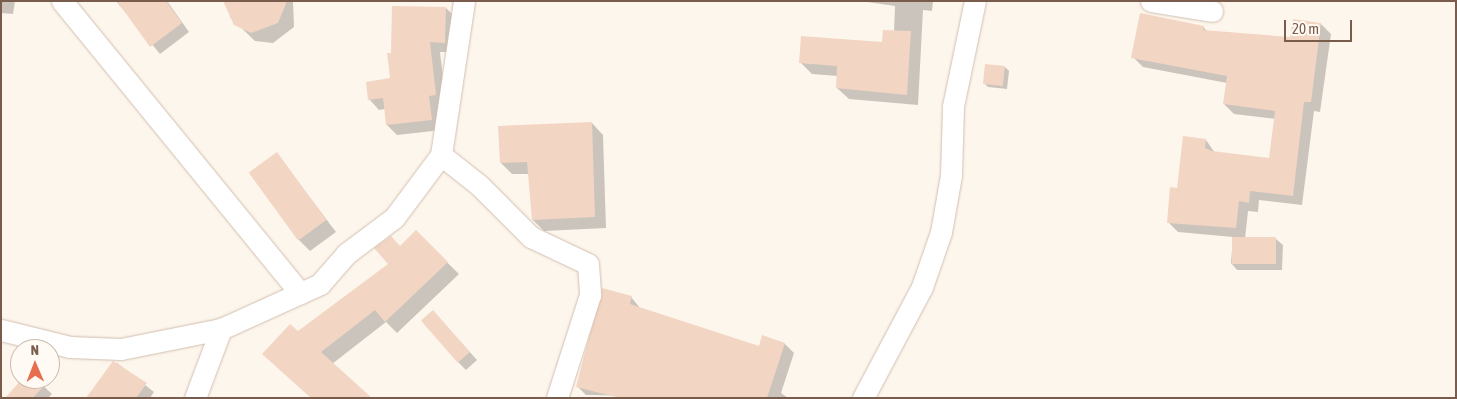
<!DOCTYPE html>
<html>
<head>
<meta charset="utf-8">
<style>
  body { margin:0 }
  #map { position:relative; width:1457px; height:399px; overflow:hidden; background:#fdf6ec; font-family:"Asap Condensed",sans-serif }
  div>[style] { position:absolute }
  .shadow>* { inset:0; background:#0003 }
  .building>* { inset:0; background:#f3d5c3; transform-origin:0 0 }
  .roads { filter:drop-shadow(0 0 1px #d1beb0) drop-shadow(0 0 1px #d1beb0) }
  .street>* { height:21px; margin:-10.5px; padding:0 10.5px; transform-origin:10.5px; border-radius:10.5px; background:#fff }
  span { translate:-50% -50%; white-space:nowrap; text-align:center; line-height:1.15; -webkit-text-stroke:4.5px #fffaf3; paint-order:stroke }
  .frame { position:absolute; inset:0; border:2px solid #7a5c4d; pointer-events:none }
  .north { position:absolute; left:10px; top:339px; width:50px; height:50px; box-sizing:border-box; background:#fffaf3; border:1px solid #cabbb1; border-radius:50%; rotate:359deg; font-size:14px; font-weight:700; line-height:20px; text-align:center; color:#7a5c4d }
  .north::after { content:''; display:block; margin:auto; width:18px; height:22px; background:#e76f51; clip-path:polygon(50% 0,100% 100%,50% 72%,0 100%) }
  .scale { position:absolute; left:1284px; top:20px; width:68px; height:22px; box-sizing:border-box; border:2px solid #7a5c4d; border-top:0; padding-left:6px; font-size:15px; line-height:18px; white-space:nowrap; color:#7a5c4d; -webkit-text-stroke:4px #fffaf3; paint-order:stroke }
</style>
</head>
<body>
<div id="map">
  <div class="shadow">
    <i style="clip-path:polygon(1px 1px,15px 1px,13px 14px,1px 13px)"></i>
    <i style="clip-path:polygon(116px 1px,167px 1px,189px 32px,160px 54px)"></i>
    <i style="clip-path:polygon(228px 1px,293px 1px,294px 27px,273px 43px,255px 41px,230px 17px)"></i>
    <i style="clip-path:polygon(860px 1px,933px 1px,932px 11px,923px 10px,918px 105px,849px 99px,837px 88px,838px 76px,812px 74px,801px 63px,884px 44px,894px 32px,895px 6px)"></i>
    <i style="clip-path:polygon(446px 8px,456px 18px,455px 52px,440px 52px,446px 105px,442px 130px,397px 135px,387px 125px,385px 109px,379px 110px,369px 99px,391px 79px,392px 54px)"></i>
    <i style="clip-path:polygon(1321px 24px,1331px 34px,1320px 112px,1314px 111px,1302px 205px,1259px 200px,1258px 212px,1248px 211px,1245px 239px,1276px 239px,1283px 245px,1282px 270px,1237px 270px,1231px 263px,1233px 237px,1178px 232px,1168px 222px,1178px 189px,1206px 140px,1215px 153px,1271px 159px,1276px 119px,1234px 114px,1224px 104px,1227px 83px,1143px 67px,1133px 57px,1203px 27px,1208px 32px,1292px 38px)"></i>
    <i style="clip-path:polygon(1005px 67px,1009px 71px,1007px 89px,988px 87px,984px 83px)"></i>
    <i style="clip-path:polygon(592px 123px,603px 135px,606px 228px,544px 231px,533px 220px,530px 174px,512px 174px,501px 163px)"></i>
    <i style="clip-path:polygon(277px 154px,336px 232px,310px 251px,298px 239px)"></i>
    <i style="clip-path:polygon(416px 232px,459px 274px,397px 333px,386px 322px,332px 364px,298px 332px,390px 264px)"></i>
    <i style="clip-path:polygon(631px 297px,640px 308px,760px 347px,785px 344px,794px 353px,781px 393px,788px 398px,586px 395px,577px 386px)"></i>
    <i style="clip-path:polygon(441px 320px,477px 360px,466px 370px,458px 362px)"></i>
    <i style="clip-path:polygon(117px 363px,154px 392px,150px 398px,95px 398px,91px 393px)"></i>
    <i style="clip-path:polygon(24px 379px,36px 379px,52px 394px,48px 398px,7px 398px)"></i>
  </div>
  <div class="building">
    <i style="clip-path:polygon(117px 1px,166px 1px,182px 23px,150px 47px)"></i>
    <i style="clip-path:polygon(223px 1px,287px 1px,278px 23px,251px 33px,234px 25px)"></i>
    <i style="clip-path:polygon(392px 6px,446px 7px,445px 43px,430px 42px,436px 95px,429px 96px,432px 120px,386px 125px,383px 98px,368px 100px,366px 82px,390px 78px,387px 53px,391px 53px)"></i>
    <i style="clip-path:polygon(1140px 13px,1204px 26px,1203px 30px,1290px 37px,1293px 19px,1321px 23px,1311px 102px,1304px 102px,1293px 196px,1250px 191px,1249px 203px,1239px 201px,1236px 228px,1167px 223px,1170px 187px,1177px 188px,1183px 136px,1206px 139px,1205px 148px,1212px 151px,1269px 158px,1275px 111px,1223px 104px,1227px 76px,1131px 58px)"></i>
    <i style="clip-path:polygon(883px 30px,911px 31px,907px 95px,836px 88px,837px 66px,799px 63px,801px 36px,882px 42px)"></i>
    <i style="left:985px;top:64px;width:20px;height:20px;rotate:6deg"></i>
    <i style="clip-path:polygon(592px 122px,595px 217px,532px 220px,527px 162px,500px 163px,498px 126px)"></i>
    <i style="left:277px;top:152px;width:84px;height:35px;rotate:54deg"></i>
    <i style="clip-path:polygon(416px 230px,448px 262px,385px 322px,375px 310px,321px 352px,372px 398px,311px 398px,262px 354px,290px 324px,298px 331px,388px 264px,374px 248px,391px 236px,400px 246px)"></i>
    <i style="left:1276px;top:237px;width:27px;height:44px;rotate:90deg"></i>
    <i style="clip-path:polygon(602px 288px,632px 296px,630px 304px,759px 346px,762px 335px,785px 343px,767px 398px,620px 398px,576px 387px)"></i>
    <i style="left:433px;top:310px;width:56px;height:16px;rotate:49deg"></i>
    <i style="clip-path:polygon(113px 361px,147px 383px,136px 398px,86px 398px)"></i>
    <i style="clip-path:polygon(22px 379px,50px 379px,33px 398px,5px 398px)"></i>
  </div>
  <div class="roads">
    <div class="street">
      <i style="left:62px;top:1px;width:377px;rotate:50.8deg"></i>
      <i style="left:1151px;top:1px;width:62px;rotate:9.3deg"></i>
      <i style="left:441px;top:155px;width:48px;rotate:38.3deg"></i>
      <i style="left:479px;top:185px;width:74px;rotate:45deg"></i>
      <i style="left:531px;top:237px;width:63px;rotate:25.3deg"></i>
      <i style="left:588px;top:264px;width:31px;rotate:86deg"></i>
      <i style="left:590px;top:295px;width:108px;rotate:107.8deg"></i>
      <i style="left:1px;top:330px;width:71px;rotate:13.8deg"></i>
      <i style="left:70px;top:347px;width:51px;rotate:2.2deg"></i>
      <i style="left:121px;top:349px;width:102px;rotate:-11.3deg"></i>
      <i style="left:221px;top:329px;width:109px;rotate:-24.4deg"></i>
      <i style="left:320px;top:284px;width:40px;rotate:-49deg"></i>
      <i style="left:346px;top:254px;width:60px;rotate:-36.9deg"></i>
      <i style="left:394px;top:218px;width:79px;rotate:-53.3deg"></i>
      <i style="left:441px;top:155px;width:156px;rotate:-81.5deg"></i>
      <i style="left:195px;top:398px;width:74px;rotate:-69.4deg"></i>
      <i style="left:863px;top:398px;width:126px;rotate:-62deg"></i>
      <i style="left:922px;top:287px;width:58px;rotate:-70.9deg"></i>
      <i style="left:941px;top:232px;width:58px;rotate:-80deg"></i>
      <i style="left:951px;top:175px;width:69px;rotate:-88.3deg"></i>
      <i style="left:953px;top:106px;width:107px;rotate:-78.2deg"></i>
    </div>
  </div>
  <div class="frame"></div>
  <div class="north">N</div>
  <div class="scale">20 m</div>
</div>
</body>
</html>
